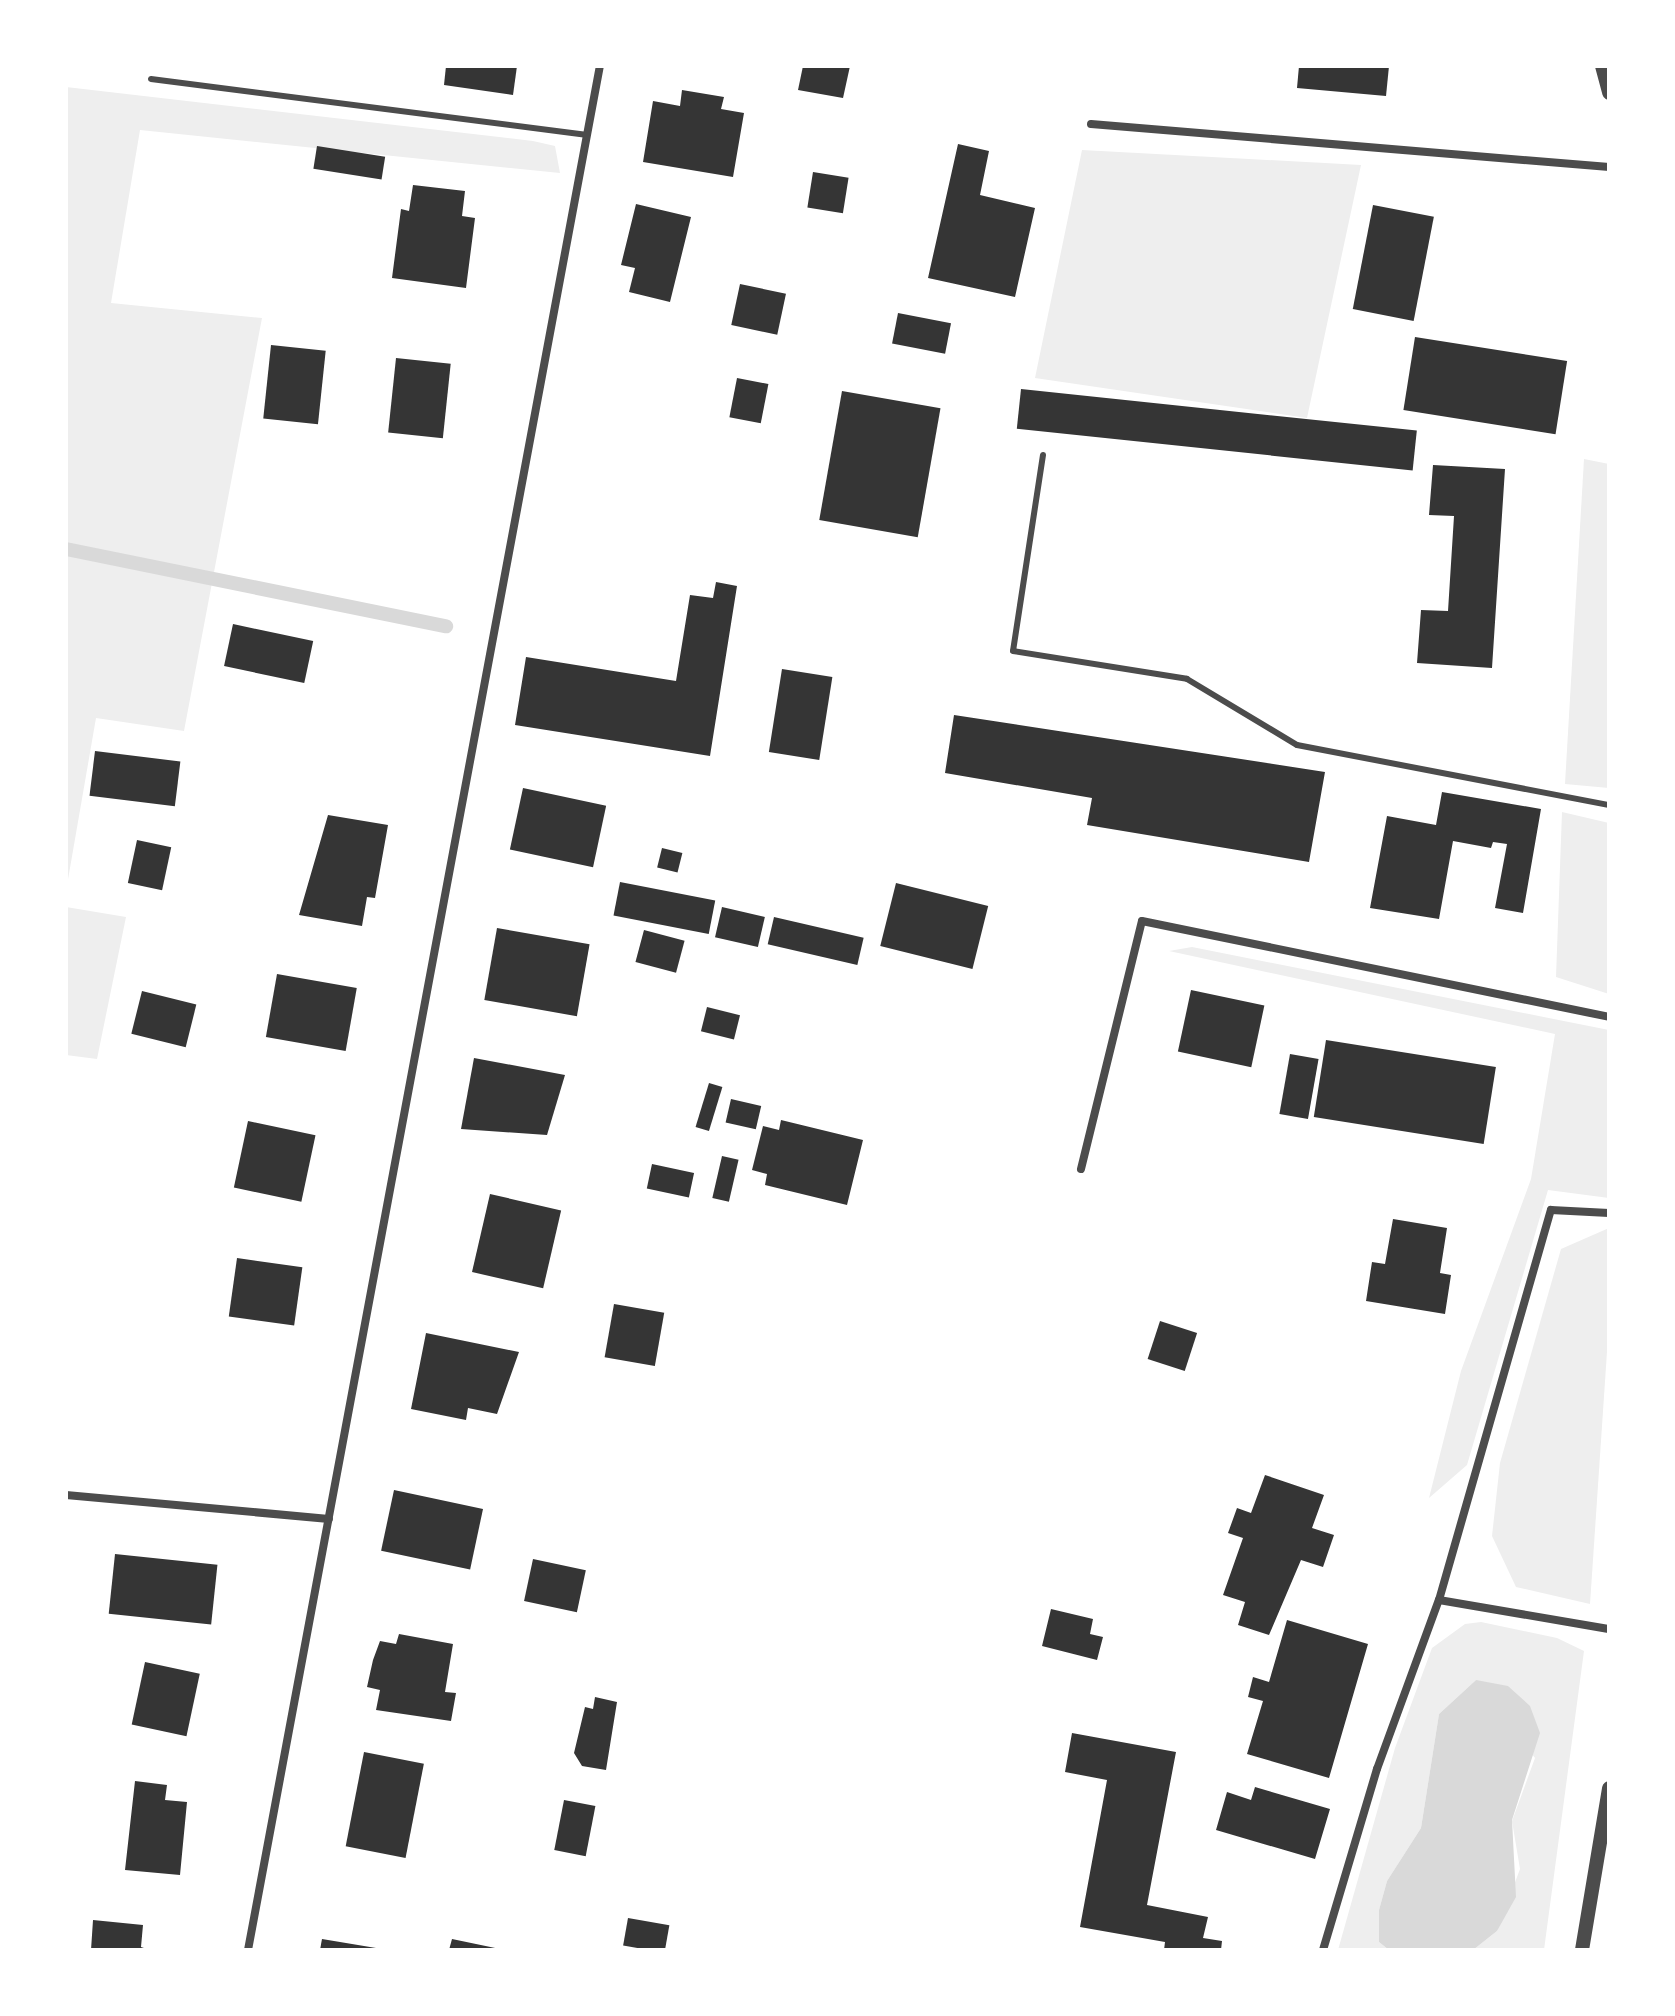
<!DOCTYPE html>
<html>
<head>
<meta charset="utf-8">
<style>
  body { margin:0 }
  #map { position:relative; width:1675px; height:2016px; overflow:hidden; background:#fff; font-family:Montserrat,sans-serif }
  div>[style] { position:absolute }
  .green>* { inset:0; background:#eee }
  .water>* { inset:0; background:#d9d9d9 }
  .stream>* { height:14px; margin:-7px; padding:0 7px; transform-origin:7px; border-radius:7px; background:#d9d9d9 }
  .building>* { inset:0; background:#353535; transform-origin:0 0 }
  .service>* { height:6px; margin:-3px; padding:0 3px; transform-origin:3px; border-radius:3px; background:#4c4c4c }
  .minor>* { height:8px; margin:-4px; padding:0 4px; transform-origin:4px; border-radius:4px; background:#4c4c4c }
  .tertiary>* { height:14px; margin:-7px; padding:0 7px; transform-origin:7px; border-radius:7px; background:#4c4c4c }
  span { translate:-50% -50%; white-space:nowrap; text-align:center; line-height:1.15; -webkit-text-stroke:6px #fff; paint-order:stroke }
  .frame { position:absolute; inset:0; border:68px solid #fff; pointer-events:none }
</style>
</head>
<body>
<div id="map">
  <div class="green">
    <i style="clip-path:polygon(66px 87px,533px 141px,555px 146px,560px 173px,140px 130px,111px 303px,262px 318px,184px 731px,96px 718px,66px 891px)"></i>
    <i style="clip-path:polygon(1082px 150px,1361px 165px,1307px 418px,1035px 378px)"></i>
    <i style="clip-path:polygon(1584px 459px,1609px 464px,1609px 788px,1565px 784px)"></i>
    <i style="clip-path:polygon(1562px 812px,1609px 823px,1609px 994px,1556px 977px)"></i>
    <i style="clip-path:polygon(66px 907px,126px 917px,97px 1059px,66px 1055px)"></i>
    <i style="clip-path:polygon(1192px 947px,1609px 1030px,1609px 1198px,1548px 1190px,1467px 1465px,1429px 1498px,1461px 1371px,1531px 1179px,1555px 1034px,1169px 951px)"></i>
    <i style="clip-path:polygon(1609px 1228px,1609px 1322px,1590px 1604px,1516px 1587px,1492px 1536px,1500px 1463px,1561px 1249px)"></i>
    <i style="clip-path:polygon(1481px 1622px,1557px 1638px,1584px 1651px,1544px 1950px,1473px 1950px,1497px 1931px,1520px 1869px,1512px 1821px,1535px 1758px,1476px 1680px,1439px 1714px,1421px 1828px,1387px 1881px,1379px 1910px,1379px 1942px,1389px 1950px,1338px 1950px,1395px 1748px,1432px 1648px,1465px 1624px)"></i>
  </div>
  <div class="water">
    <i style="clip-path:polygon(1476px 1680px,1508px 1686px,1530px 1706px,1540px 1733px,1512px 1820px,1516px 1897px,1497px 1931px,1473px 1950px,1389px 1950px,1379px 1942px,1379px 1910px,1387px 1881px,1421px 1828px,1439px 1714px)"></i>
  </div>
  <div class="stream">
    <i style="left:66px;top:549px;width:388px;rotate:11.5deg"></i>
  </div>
  <div class="building">
    <i style="clip-path:polygon(446px 66px,517px 66px,513px 95px,444px 85px)"></i>
    <i style="clip-path:polygon(803px 66px,850px 66px,843px 98px,798px 90px)"></i>
    <i style="clip-path:polygon(1299px 66px,1389px 66px,1386px 96px,1297px 88px)"></i>
    <i style="clip-path:polygon(682px 90px,724px 97px,721px 109px,744px 113px,733px 177px,643px 162px,653px 101px,680px 106px)"></i>
    <i style="clip-path:polygon(958px 144px,989px 151px,980px 195px,1035px 208px,1015px 297px,928px 278px)"></i>
    <i style="left:317px;top:146px;width:69px;height:23px;rotate:9deg"></i>
    <i style="left:813px;top:172px;width:36px;height:36px;rotate:9deg"></i>
    <i style="clip-path:polygon(413px 185px,465px 191px,462px 216px,475px 218px,466px 288px,392px 278px,401px 209px,409px 211px)"></i>
    <i style="clip-path:polygon(636px 204px,691px 217px,670px 302px,629px 292px,635px 268px,621px 265px)"></i>
    <i style="left:1373px;top:205px;width:62px;height:106px;rotate:11deg"></i>
    <i style="left:740px;top:284px;width:47px;height:42px;rotate:12deg"></i>
    <i style="left:898px;top:313px;width:54px;height:31px;rotate:11deg"></i>
    <i style="left:1415px;top:337px;width:154px;height:74px;rotate:9deg"></i>
    <i style="left:271px;top:345px;width:55px;height:74px;rotate:6deg"></i>
    <i style="left:396px;top:358px;width:55px;height:75px;rotate:6deg"></i>
    <i style="left:737px;top:378px;width:32px;height:40px;rotate:11deg"></i>
    <i style="left:1021px;top:389px;width:398px;height:40px;rotate:6deg"></i>
    <i style="left:842px;top:391px;width:100px;height:131px;rotate:10deg"></i>
    <i style="clip-path:polygon(1433px 465px,1505px 469px,1492px 668px,1417px 663px,1421px 610px,1448px 611px,1454px 516px,1429px 515px)"></i>
    <i style="clip-path:polygon(716px 582px,737px 586px,710px 756px,515px 725px,526px 657px,676px 681px,690px 595px,713px 598px)"></i>
    <i style="left:233px;top:624px;width:82px;height:43px;rotate:12deg"></i>
    <i style="left:782px;top:669px;width:51px;height:84px;rotate:9deg"></i>
    <i style="clip-path:polygon(954px 715px,1325px 772px,1309px 862px,1087px 825px,1092px 798px,945px 773px)"></i>
    <i style="left:95px;top:751px;width:86px;height:45px;rotate:7deg"></i>
    <i style="left:523px;top:788px;width:85px;height:63px;rotate:12deg"></i>
    <i style="clip-path:polygon(1442px 792px,1541px 809px,1523px 913px,1495px 908px,1507px 844px,1493px 842px,1491px 848px,1453px 841px,1439px 919px,1370px 908px,1387px 816px,1436px 825px)"></i>
    <i style="clip-path:polygon(328px 815px,388px 825px,375px 898px,367px 897px,362px 926px,299px 915px)"></i>
    <i style="left:137px;top:840px;width:35px;height:44px;rotate:12deg"></i>
    <i style="left:662px;top:848px;width:21px;height:20px;rotate:14deg"></i>
    <i style="left:620px;top:882px;width:97px;height:34px;rotate:11deg"></i>
    <i style="left:896px;top:883px;width:95px;height:65px;rotate:14deg"></i>
    <i style="left:722px;top:907px;width:44px;height:31px;rotate:13deg"></i>
    <i style="left:774px;top:917px;width:92px;height:28px;rotate:13deg"></i>
    <i style="left:497px;top:928px;width:94px;height:73px;rotate:10deg"></i>
    <i style="left:644px;top:930px;width:42px;height:33px;rotate:15deg"></i>
    <i style="left:277px;top:974px;width:81px;height:64px;rotate:10deg"></i>
    <i style="left:1191px;top:990px;width:75px;height:63px;rotate:12deg"></i>
    <i style="left:142px;top:991px;width:56px;height:44px;rotate:14deg"></i>
    <i style="left:707px;top:1007px;width:34px;height:25px;rotate:14deg"></i>
    <i style="left:1326px;top:1040px;width:172px;height:78px;rotate:9deg"></i>
    <i style="left:1290px;top:1054px;width:29px;height:61px;rotate:10deg"></i>
    <i style="clip-path:polygon(474px 1058px,565px 1075px,547px 1135px,461px 1129px)"></i>
    <i style="left:709px;top:1083px;width:14px;height:46px;rotate:17deg"></i>
    <i style="left:731px;top:1099px;width:31px;height:24px;rotate:13deg"></i>
    <i style="clip-path:polygon(781px 1120px,863px 1140px,847px 1205px,765px 1185px,767px 1174px,752px 1170px,763px 1126px,779px 1130px)"></i>
    <i style="left:248px;top:1121px;width:69px;height:68px;rotate:12deg"></i>
    <i style="left:722px;top:1156px;width:17px;height:43px;rotate:13deg"></i>
    <i style="left:652px;top:1164px;width:43px;height:25px;rotate:12deg"></i>
    <i style="left:490px;top:1194px;width:73px;height:80px;rotate:13deg"></i>
    <i style="clip-path:polygon(1393px 1219px,1447px 1228px,1440px 1273px,1451px 1275px,1445px 1314px,1366px 1301px,1372px 1262px,1385px 1264px)"></i>
    <i style="left:237px;top:1258px;width:66px;height:59px;rotate:8deg"></i>
    <i style="left:614px;top:1304px;width:51px;height:54px;rotate:10deg"></i>
    <i style="left:1160px;top:1321px;width:39px;height:40px;rotate:18deg"></i>
    <i style="clip-path:polygon(426px 1333px,519px 1352px,497px 1414px,468px 1408px,466px 1420px,411px 1409px)"></i>
    <i style="clip-path:polygon(1265px 1475px,1324px 1495px,1312px 1528px,1334px 1535px,1323px 1567px,1301px 1560px,1269px 1635px,1238px 1625px,1245px 1602px,1223px 1595px,1243px 1538px,1228px 1533px,1237px 1508px,1251px 1513px)"></i>
    <i style="left:394px;top:1490px;width:91px;height:62px;rotate:12deg"></i>
    <i style="left:115px;top:1554px;width:103px;height:60px;rotate:6deg"></i>
    <i style="left:533px;top:1559px;width:54px;height:43px;rotate:12deg"></i>
    <i style="clip-path:polygon(1051px 1609px,1093px 1619px,1090px 1634px,1103px 1637px,1097px 1660px,1042px 1646px)"></i>
    <i style="clip-path:polygon(1287px 1620px,1368px 1644px,1329px 1778px,1247px 1754px,1263px 1701px,1248px 1697px,1253px 1677px,1269px 1682px)"></i>
    <i style="clip-path:polygon(399px 1634px,453px 1644px,445px 1692px,456px 1693px,451px 1721px,376px 1710px,380px 1690px,367px 1687px,373px 1660px,380px 1641px,396px 1644px)"></i>
    <i style="left:145px;top:1662px;width:56px;height:64px;rotate:12deg"></i>
    <i style="clip-path:polygon(595px 1697px,617px 1702px,606px 1770px,582px 1766px,574px 1753px,585px 1707px,593px 1709px)"></i>
    <i style="clip-path:polygon(1072px 1733px,1176px 1752px,1147px 1905px,1208px 1917px,1203px 1938px,1222px 1941px,1221px 1950px,1164px 1950px,1165px 1942px,1080px 1927px,1107px 1780px,1065px 1772px)"></i>
    <i style="left:364px;top:1752px;width:61px;height:96px;rotate:11deg"></i>
    <i style="clip-path:polygon(135px 1781px,167px 1785px,165px 1800px,187px 1802px,180px 1875px,125px 1870px)"></i>
    <i style="clip-path:polygon(1255px 1787px,1330px 1809px,1315px 1859px,1216px 1830px,1227px 1792px,1251px 1800px)"></i>
    <i style="left:564px;top:1800px;width:32px;height:51px;rotate:11deg"></i>
    <i style="left:628px;top:1918px;width:42px;height:28px;rotate:10deg"></i>
    <i style="clip-path:polygon(93px 1920px,143px 1925px,141px 1947px,150px 1950px,91px 1950px)"></i>
    <i style="clip-path:polygon(322px 1939px,376px 1948px,376px 1950px,320px 1950px)"></i>
    <i style="clip-path:polygon(452px 1939px,500px 1949px,500px 1950px,449px 1950px)"></i>
  </div>
  <div class="service">
    <i style="left:151px;top:79px;width:440px;rotate:7.3deg"></i>
    <i style="left:1043px;top:455px;width:198px;rotate:98.7deg"></i>
    <i style="left:1013px;top:651px;width:176px;rotate:9.1deg"></i>
    <i style="left:1187px;top:679px;width:128px;rotate:31deg"></i>
    <i style="left:1297px;top:745px;width:318px;rotate:10.9deg"></i>
  </div>
  <div class="minor">
    <i style="left:1091px;top:124px;width:520px;rotate:4.75deg"></i>
    <i style="left:1081px;top:1169px;width:255px;rotate:-76.2deg"></i>
    <i style="left:1142px;top:921px;width:477px;rotate:11.6deg"></i>
    <i style="left:66px;top:1495px;width:264px;rotate:5.2deg"></i>
    <i style="left:1439px;top:1600px;width:406px;rotate:-74deg"></i>
    <i style="left:1551px;top:1210px;width:58px;rotate:3deg"></i>
    <i style="left:248px;top:1950px;width:1917px;rotate:-79.42deg"></i>
    <i style="left:1323px;top:1950px;width:189px;rotate:-73.4deg"></i>
    <i style="left:1377px;top:1769px;width:180px;rotate:-69.9deg"></i>
    <i style="left:1439px;top:1600px;width:172px;rotate:9.7deg"></i>
  </div>
  <div class="tertiary">
    <i style="left:1602px;top:66px;width:28px;rotate:75deg"></i>
    <i style="left:1582px;top:1950px;width:164px;rotate:-80.5deg"></i>
  </div>
  <div class="frame"></div>
</div>
</body>
</html>
